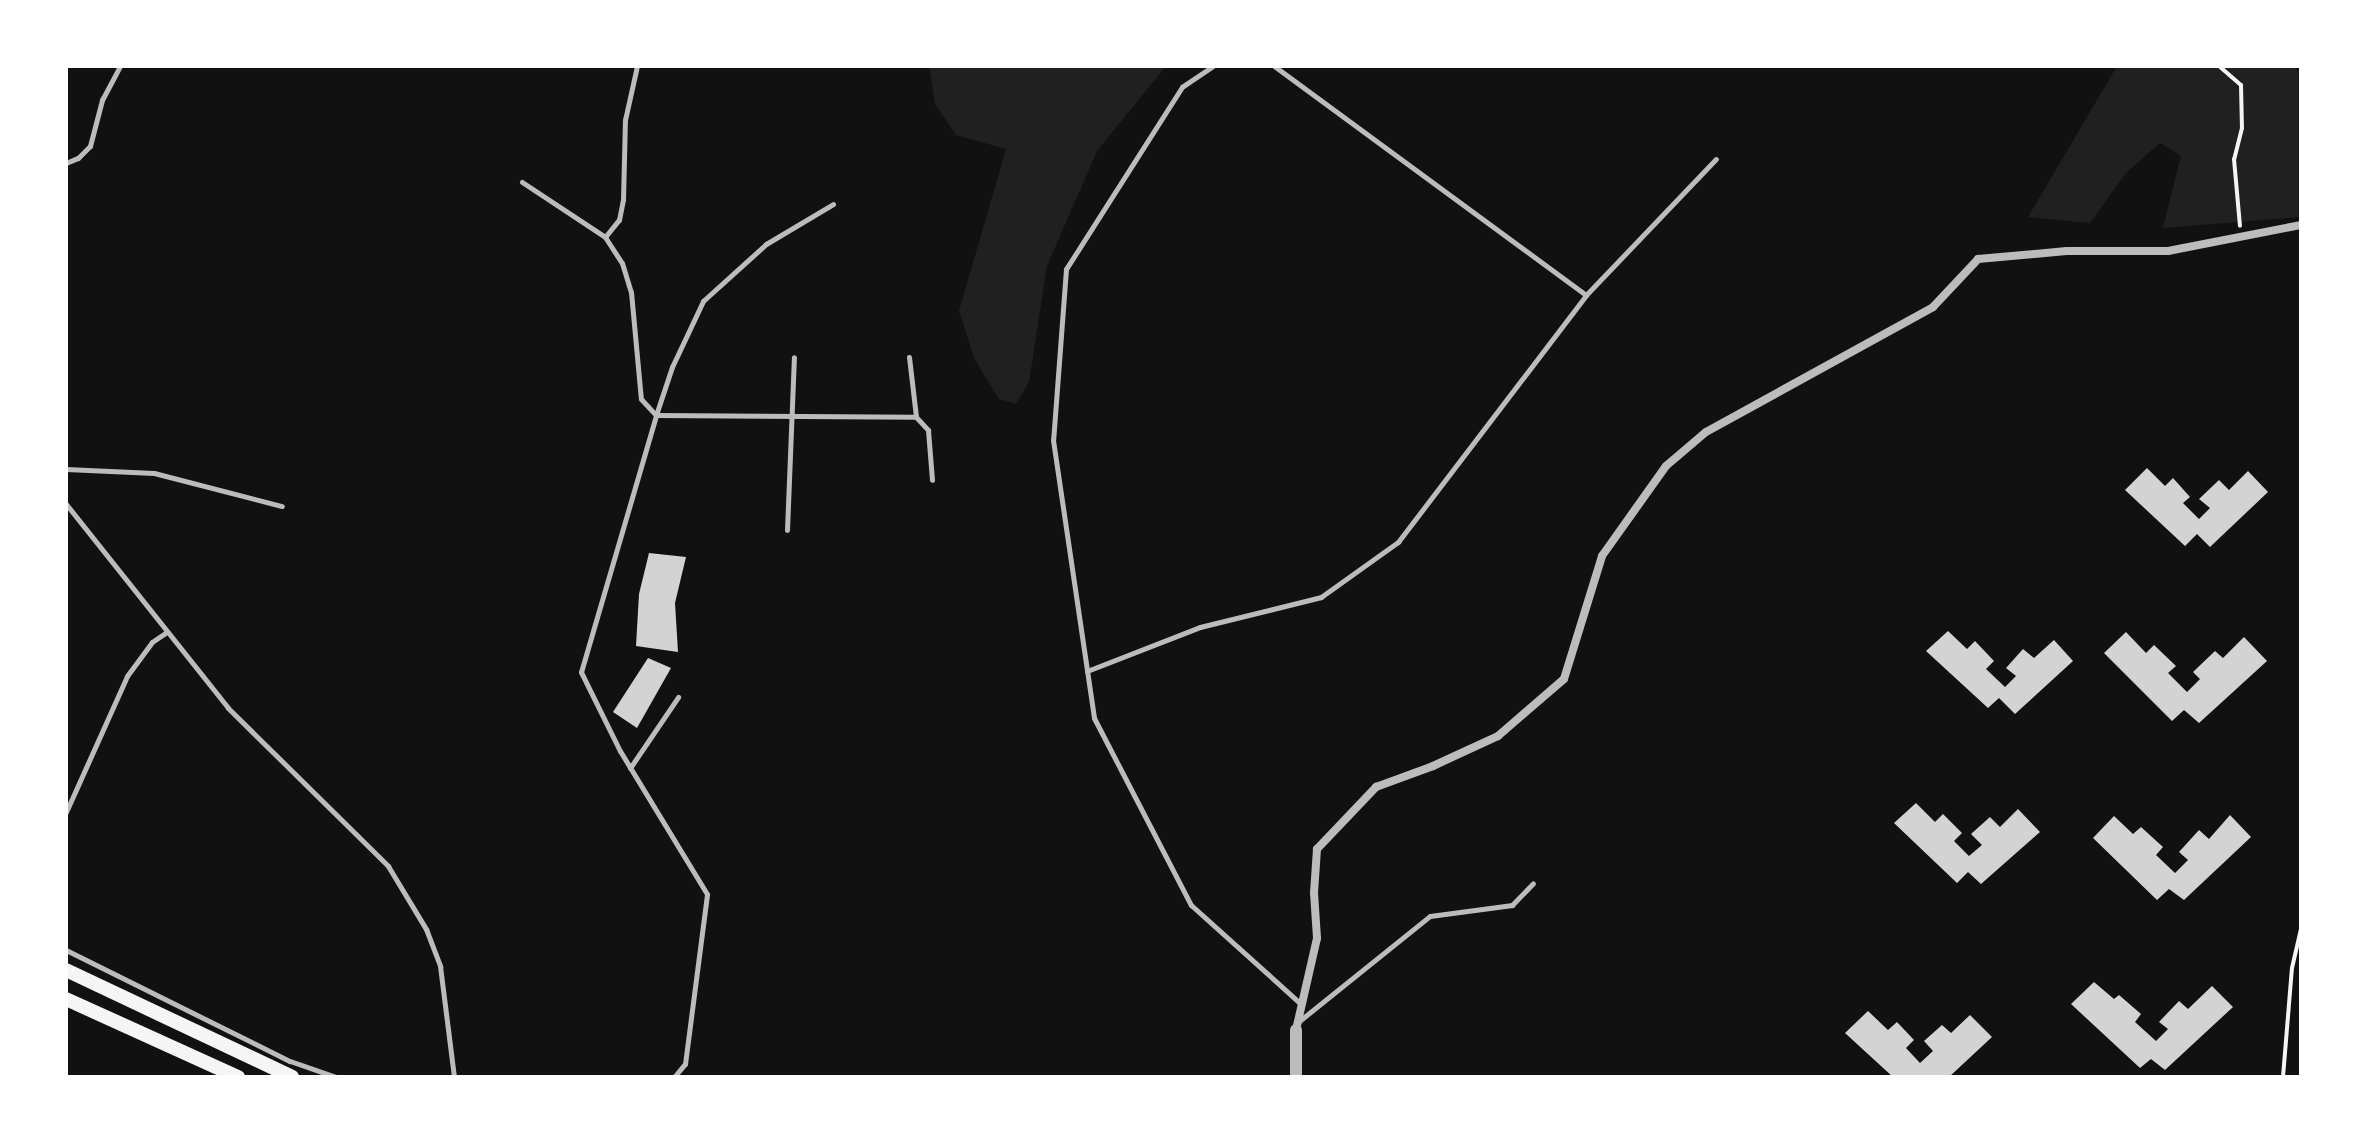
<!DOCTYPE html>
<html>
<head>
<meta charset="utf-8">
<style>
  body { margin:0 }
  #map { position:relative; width:2367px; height:1143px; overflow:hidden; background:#111; font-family:"Playfair Display",serif }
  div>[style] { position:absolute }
  .green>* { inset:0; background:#202020 }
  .building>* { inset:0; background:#d3d3d3 }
  .path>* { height:4px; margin:-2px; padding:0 2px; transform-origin:2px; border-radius:2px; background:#f5f5f5 }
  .service>* { height:5px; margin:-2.5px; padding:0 2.5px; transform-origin:2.5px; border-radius:2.5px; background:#bcbcbc }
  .minor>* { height:8px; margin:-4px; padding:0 4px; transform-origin:4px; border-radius:4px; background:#bcbcbc }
  .tertiary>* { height:12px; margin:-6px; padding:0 6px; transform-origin:6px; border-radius:6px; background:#bcbcbc }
  .secondary>* { height:14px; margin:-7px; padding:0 7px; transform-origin:7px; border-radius:7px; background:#f5f5f5 }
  span { translate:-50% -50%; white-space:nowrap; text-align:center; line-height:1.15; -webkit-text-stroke:6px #fff; paint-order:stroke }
  .frame { position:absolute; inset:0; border:68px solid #fff; pointer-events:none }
</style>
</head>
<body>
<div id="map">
  <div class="green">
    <i style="clip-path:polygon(929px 66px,1166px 66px,1097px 151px,1047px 266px,1029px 382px,1016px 404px,999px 399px,975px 360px,959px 311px,1006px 149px,956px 135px,935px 104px)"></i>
    <i style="clip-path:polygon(2117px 66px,2293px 66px,2301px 75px,2301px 217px,2163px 228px,2181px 156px,2160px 143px,2126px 173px,2090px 223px,2028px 217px)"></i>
  </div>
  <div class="building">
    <i style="clip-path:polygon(2147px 468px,2165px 486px,2173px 478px,2190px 497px,2183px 503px,2199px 519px,2210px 508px,2199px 499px,2219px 480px,2229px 490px,2248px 471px,2268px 492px,2210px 547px,2197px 534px,2185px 546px,2125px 490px)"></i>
    <i style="clip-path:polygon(649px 553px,686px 557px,675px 603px,678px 652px,636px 646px,639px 594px)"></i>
    <i style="clip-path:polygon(1948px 631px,1967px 649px,1975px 641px,1994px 661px,1986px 669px,2005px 687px,2016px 676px,2006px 668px,2023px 649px,2034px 658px,2054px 640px,2073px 661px,2015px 714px,1999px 698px,1988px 708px,1926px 651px)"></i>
    <i style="clip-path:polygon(2126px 632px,2146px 653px,2154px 645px,2176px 666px,2168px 673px,2187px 692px,2200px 679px,2193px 672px,2215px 651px,2223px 658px,2244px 637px,2267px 661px,2199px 723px,2184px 710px,2172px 721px,2104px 653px)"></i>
    <i style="clip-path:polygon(648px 658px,671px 668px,637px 728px,613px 712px)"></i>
    <i style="clip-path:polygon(1916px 803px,1935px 822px,1943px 814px,1962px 833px,1954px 841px,1969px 856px,1982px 845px,1971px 834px,1990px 817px,2000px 827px,2018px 809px,2040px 832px,1981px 884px,1968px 872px,1957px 883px,1894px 823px)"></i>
    <i style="clip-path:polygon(2230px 815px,2251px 837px,2184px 900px,2169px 889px,2157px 900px,2093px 838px,2114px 816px,2133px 834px,2141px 827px,2163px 847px,2156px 855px,2175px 873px,2188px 860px,2179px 852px,2199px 830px,2209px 839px)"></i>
    <i style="clip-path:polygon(2094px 982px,2114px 999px,2119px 995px,2141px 1014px,2135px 1022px,2156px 1041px,2168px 1029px,2159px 1022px,2179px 1001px,2188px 1009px,2212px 986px,2233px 1007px,2165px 1070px,2151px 1059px,2140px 1068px,2071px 1004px)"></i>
    <i style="clip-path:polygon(1868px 1011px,1888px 1030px,1897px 1022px,1914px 1040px,1906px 1048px,1920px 1063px,1933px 1051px,1924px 1041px,1942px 1025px,1951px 1033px,1970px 1015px,1992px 1037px,1949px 1077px,1893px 1077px,1845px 1033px)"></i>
  </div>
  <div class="path">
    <i style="left:2219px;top:66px;width:29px;rotate:41deg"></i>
    <i style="left:2241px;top:85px;width:43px;rotate:88.7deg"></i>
    <i style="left:2242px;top:128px;width:32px;rotate:104deg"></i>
    <i style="left:2234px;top:159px;width:67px;rotate:84.9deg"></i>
    <i style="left:2283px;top:1077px;width:109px;rotate:-85.3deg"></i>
    <i style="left:2292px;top:968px;width:40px;rotate:-77deg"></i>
  </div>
  <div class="service">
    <i style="left:1213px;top:66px;width:37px;rotate:146deg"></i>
    <i style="left:1182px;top:87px;width:216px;rotate:122.5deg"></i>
    <i style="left:1066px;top:269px;width:171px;rotate:94.3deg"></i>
    <i style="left:1053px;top:440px;width:281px;rotate:81.6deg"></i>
    <i style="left:1094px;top:718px;width:211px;rotate:62.6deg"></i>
    <i style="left:1191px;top:905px;width:148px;rotate:42deg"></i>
    <i style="left:66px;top:163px;width:13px;rotate:-23deg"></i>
    <i style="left:78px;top:158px;width:17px;rotate:-45deg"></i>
    <i style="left:90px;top:146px;width:48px;rotate:-75.4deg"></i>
    <i style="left:102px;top:100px;width:38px;rotate:-62deg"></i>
    <i style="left:522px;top:182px;width:100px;rotate:33.5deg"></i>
    <i style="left:605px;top:237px;width:31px;rotate:57deg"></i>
    <i style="left:622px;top:263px;width:30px;rotate:73deg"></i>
    <i style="left:631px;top:292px;width:107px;rotate:84.7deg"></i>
    <i style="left:641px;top:399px;width:22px;rotate:47deg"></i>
    <i style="left:656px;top:415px;width:51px;rotate:-71.6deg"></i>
    <i style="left:672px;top:367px;width:73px;rotate:-64.8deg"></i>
    <i style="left:703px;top:301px;width:85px;rotate:-42.1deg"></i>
    <i style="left:766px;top:244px;width:78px;rotate:-30.8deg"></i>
    <i style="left:605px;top:237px;width:22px;rotate:-51deg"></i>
    <i style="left:619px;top:220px;width:20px;rotate:-79deg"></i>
    <i style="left:623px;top:200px;width:80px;rotate:-88.6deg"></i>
    <i style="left:625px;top:120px;width:55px;rotate:-77.5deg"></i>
    <i style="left:1586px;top:295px;width:188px;rotate:-46.3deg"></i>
    <i style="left:909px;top:357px;width:60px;rotate:83.3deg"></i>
    <i style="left:66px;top:469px;width:88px;rotate:2.6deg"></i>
    <i style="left:154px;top:473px;width:132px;rotate:14.5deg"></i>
    <i style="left:66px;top:504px;width:260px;rotate:51.5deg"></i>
    <i style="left:228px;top:708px;width:225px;rotate:44.6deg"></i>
    <i style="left:388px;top:866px;width:74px;rotate:58.9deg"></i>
    <i style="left:426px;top:929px;width:40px;rotate:69deg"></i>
    <i style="left:440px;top:966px;width:112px;rotate:82.8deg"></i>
    <i style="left:787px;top:530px;width:173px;rotate:-87.7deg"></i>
    <i style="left:1087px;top:671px;width:121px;rotate:-21.3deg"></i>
    <i style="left:1200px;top:627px;width:125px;rotate:-13.9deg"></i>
    <i style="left:1321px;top:597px;width:95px;rotate:-35.5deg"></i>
    <i style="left:1398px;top:542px;width:310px;rotate:-52.7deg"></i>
    <i style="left:1586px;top:295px;width:387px;rotate:-143.7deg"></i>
    <i style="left:630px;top:768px;width:86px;rotate:-55.9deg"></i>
    <i style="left:66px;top:812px;width:149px;rotate:-65.8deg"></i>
    <i style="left:127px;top:676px;width:42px;rotate:-53.7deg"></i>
    <i style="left:152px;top:642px;width:18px;rotate:-34deg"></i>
    <i style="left:66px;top:950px;width:250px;rotate:26.4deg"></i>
    <i style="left:290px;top:1061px;width:49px;rotate:19.2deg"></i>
    <i style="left:1298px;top:1022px;width:169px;rotate:-38.8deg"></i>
    <i style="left:1430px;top:916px;width:83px;rotate:-7.6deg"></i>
    <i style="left:1512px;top:905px;width:30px;rotate:-46deg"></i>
    <i style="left:674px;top:1077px;width:17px;rotate:-50deg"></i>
    <i style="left:685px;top:1064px;width:171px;rotate:-82.6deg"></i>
    <i style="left:707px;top:894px;width:167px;rotate:-121.3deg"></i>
    <i style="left:620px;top:751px;width:88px;rotate:-116.3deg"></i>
    <i style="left:581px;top:672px;width:268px;rotate:-73.7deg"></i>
    <i style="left:656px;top:415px;width:260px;rotate:0.4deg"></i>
    <i style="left:916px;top:417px;width:18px;rotate:47deg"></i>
    <i style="left:928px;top:430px;width:50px;rotate:85.4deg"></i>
  </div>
  <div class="minor">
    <i style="left:1296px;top:1030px;width:94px;rotate:-77.1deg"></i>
    <i style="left:1317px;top:938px;width:45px;rotate:-93.8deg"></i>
    <i style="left:1314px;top:893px;width:44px;rotate:-86.1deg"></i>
    <i style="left:1317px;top:849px;width:86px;rotate:-46.4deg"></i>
    <i style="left:1376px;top:787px;width:61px;rotate:-20.2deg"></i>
    <i style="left:1433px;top:766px;width:72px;rotate:-24.8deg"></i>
    <i style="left:1498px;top:736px;width:87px;rotate:-40.8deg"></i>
    <i style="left:1564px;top:679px;width:129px;rotate:-72.8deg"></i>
    <i style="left:1602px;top:556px;width:110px;rotate:-54.6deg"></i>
    <i style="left:1666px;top:466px;width:52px;rotate:-40.4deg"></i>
    <i style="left:1706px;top:432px;width:259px;rotate:-28.8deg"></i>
    <i style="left:1933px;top:307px;width:66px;rotate:-46.8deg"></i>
    <i style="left:1978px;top:259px;width:89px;rotate:-5.1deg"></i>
    <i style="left:2067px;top:251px;width:101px"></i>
    <i style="left:2168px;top:251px;width:136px;rotate:-11.1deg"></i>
  </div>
  <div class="tertiary">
    <i style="left:1296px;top:1030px;width:47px;rotate:90deg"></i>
  </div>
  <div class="secondary">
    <i style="left:66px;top:970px;width:250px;rotate:25.3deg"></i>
    <i style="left:66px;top:999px;width:189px;rotate:24.4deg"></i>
  </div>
  <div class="frame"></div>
</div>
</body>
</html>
